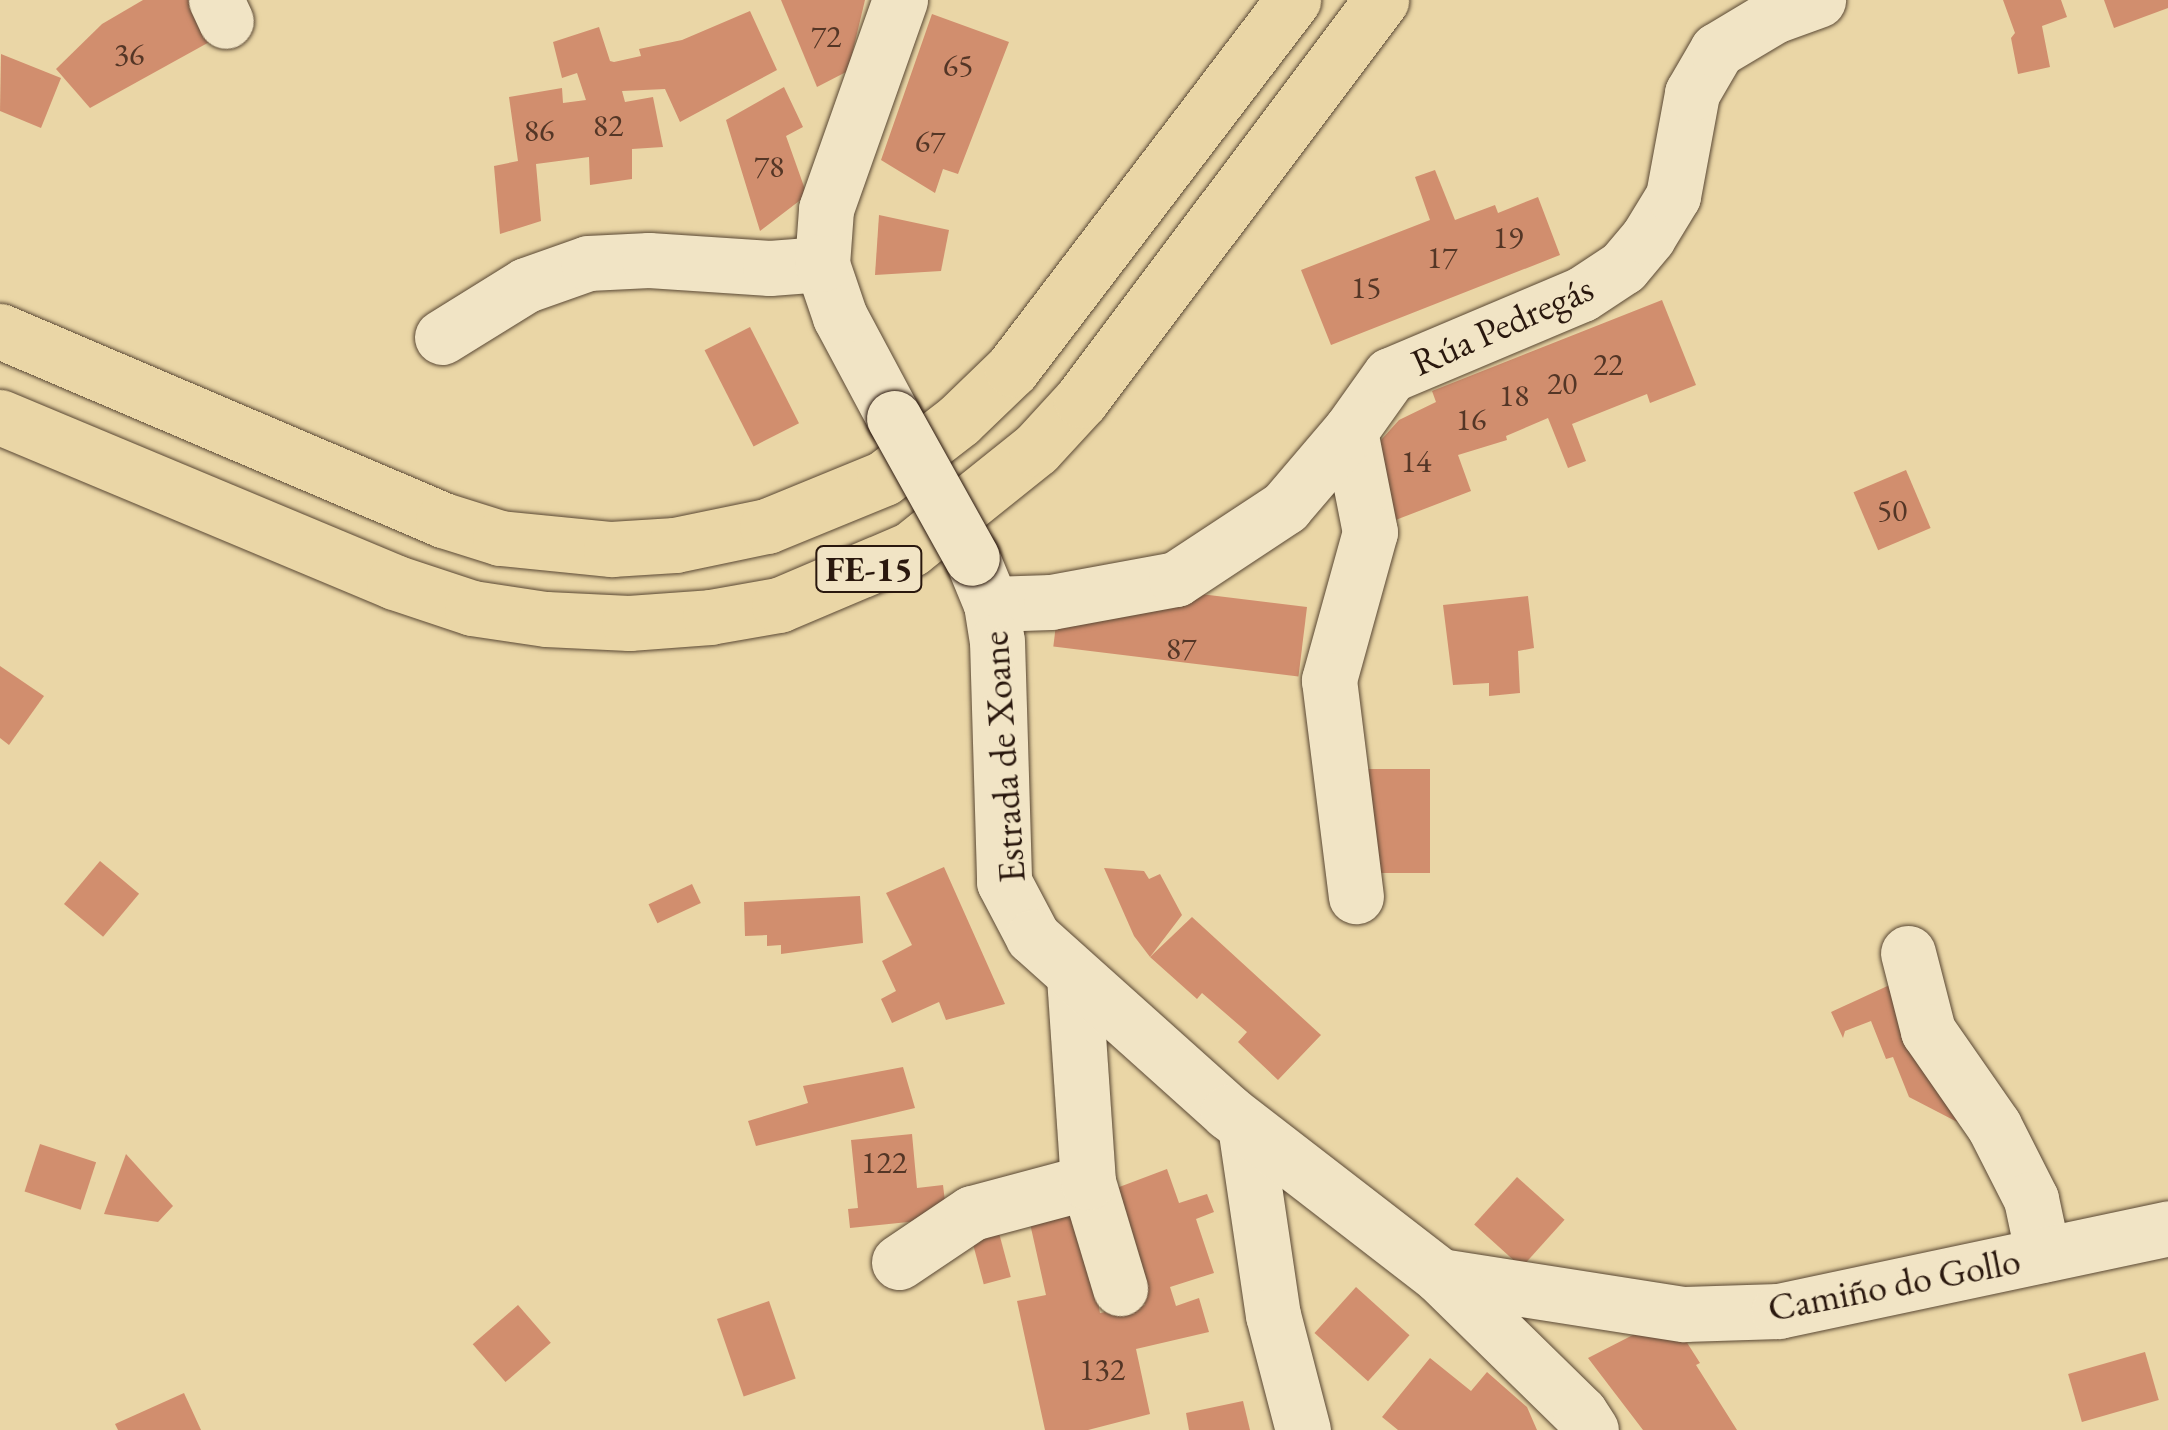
<!DOCTYPE html>
<html>
<head>
<meta charset="utf-8">
<style>
  body { margin:0 }
  #map { position:relative; width:2168px; height:1430px; overflow:hidden; background:#ead6a6; font-family:"EB Garamond",serif }
  div>[style] { position:absolute }
  .building>* { inset:0; background:#d18e6e; transform-origin:0 0 }
  .roads { filter:drop-shadow(0 0 2px #5a4834) drop-shadow(0 0 2px #5a4834) }
  .street>* { height:55px; margin:-27.5px; padding:0 27.5px; transform-origin:27.5px; border-radius:27.5px; background:#f1e4c5 }
  .secondary>* { height:55px; margin:-27.5px; padding:0 27.5px; transform-origin:27.5px; border-radius:27.5px; background:#f1e4c5 }
  .highway>* { height:55px; margin:-27.5px; padding:0 27.5px; transform-origin:27.5px; border-radius:27.5px; background:#ead6a6 }
  .bridges { filter:drop-shadow(0 0 2px #2a180e) drop-shadow(0 0 2px #2a180e) }
  .secondary-bridge>* { height:55px; margin:-27.5px; padding:0 27.5px; transform-origin:27.5px; border-radius:27.5px; background:#f1e4c5 }
  span { translate:-50% -50%; white-space:nowrap; text-align:center; line-height:1.15; -webkit-text-stroke:8px #f1e4c5; paint-order:stroke }
  .number-label { font-size:32px; color:#543626 }
  .number-label span { -webkit-text-stroke-width:0 }
  .shield-label span { padding:2px 8px; background:#f1e4c5; border:2px solid; border-radius:8px; -webkit-text-stroke-width:0 }
  .shield-label { font-size:35px; color:#2a180e; font-weight:700 }
  .street-label { font-size:38px; color:#2a180e }
</style>
</head>
<body>
<div id="map">
  <div class="building">
    <i style="clip-path:polygon(143px 0,194px 0,213px 40px,90px 108px,56px 69px,102px 24px)"></i>
    <i style="clip-path:polygon(781px 0,865px 0,848px 71px,817px 87px)"></i>
    <i style="clip-path:polygon(2003px 0,2061px 0,2067px 17px,2042px 26px,2050px 67px,2018px 74px,2011px 38px,2015px 33px)"></i>
    <i style="clip-path:polygon(2104px 0,2168px 0,2168px 8px,2114px 28px)"></i>
    <i style="clip-path:polygon(750px 11px,777px 70px,680px 122px,665px 89px,622px 91px,625px 102px,653px 97px,663px 147px,632px 149px,632px 179px,590px 185px,589px 157px,536px 164px,541px 221px,500px 234px,494px 166px,518px 161px,509px 97px,562px 88px,563px 103px,586px 100px,577px 73px,562px 78px,553px 42px,599px 27px,610px 61px,614px 62px,641px 56px,639px 49px,682px 40px)"></i>
    <i style="clip-path:polygon(932px 14px,1009px 42px,958px 174px,943px 169px,935px 193px,881px 160px)"></i>
    <i style="clip-path:polygon(1px 54px,61px 78px,41px 128px,0 111px)"></i>
    <i style="clip-path:polygon(784px 87px,803px 127px,786px 136px,807px 195px,760px 231px,726px 120px)"></i>
    <i style="clip-path:polygon(1435px 170px,1455px 220px,1495px 205px,1498px 213px,1538px 197px,1560px 255px,1331px 345px,1301px 270px,1430px 220px,1415px 177px)"></i>
    <i style="clip-path:polygon(879px 215px,949px 230px,941px 271px,875px 275px)"></i>
    <i style="clip-path:polygon(1662px 300px,1696px 385px,1650px 403px,1647px 394px,1572px 424px,1586px 461px,1568px 468px,1548px 418px,1506px 436px,1507px 440px,1458px 455px,1471px 491px,1393px 521px,1373px 449px,1399px 420px,1436px 402px,1432px 391px)"></i>
    <i style="left:750px;top:327px;width:108px;height:51px;rotate:63deg"></i>
    <i style="left:1906px;top:470px;width:63px;height:57px;rotate:67deg"></i>
    <i style="clip-path:polygon(1528px 596px,1534px 648px,1518px 651px,1520px 693px,1489px 696px,1489px 683px,1453px 685px,1443px 605px)"></i>
    <i style="left:1307px;top:607px;width:70px;height:247px;rotate:97deg"></i>
    <i style="clip-path:polygon(0 666px,44px 696px,9px 745px,0 738px)"></i>
    <i style="left:1356px;top:769px;width:74px;height:104px"></i>
    <i style="left:100px;top:861px;width:51px;height:56px;rotate:40deg"></i>
    <i style="clip-path:polygon(944px 867px,1005px 1004px,946px 1020px,939px 1002px,892px 1023px,881px 999px,896px 991px,882px 961px,912px 945px,886px 893px)"></i>
    <i style="clip-path:polygon(1104px 868px,1144px 871px,1149px 879px,1160px 874px,1182px 915px,1150px 957px,1134px 936px)"></i>
    <i style="left:692px;top:884px;width:21px;height:48px;rotate:65deg"></i>
    <i style="clip-path:polygon(860px 896px,863px 943px,781px 954px,781px 945px,767px 946px,767px 935px,745px 936px,744px 902px)"></i>
    <i style="clip-path:polygon(1192px 917px,1321px 1035px,1278px 1080px,1238px 1042px,1247px 1032px,1202px 993px,1197px 999px,1150px 957px)"></i>
    <i style="clip-path:polygon(1894px 983px,1965px 1126px,1909px 1097px,1893px 1057px,1886px 1059px,1871px 1021px,1845px 1031px,1843px 1038px,1831px 1012px)"></i>
    <i style="clip-path:polygon(903px 1067px,915px 1108px,756px 1146px,748px 1121px,808px 1103px,803px 1086px)"></i>
    <i style="clip-path:polygon(912px 1134px,917px 1188px,943px 1185px,947px 1218px,850px 1228px,848px 1209px,858px 1208px,851px 1140px)"></i>
    <i style="left:40px;top:1144px;width:59px;height:50px;rotate:18deg"></i>
    <i style="clip-path:polygon(126px 1154px,173px 1206px,158px 1222px,104px 1214px)"></i>
    <i style="clip-path:polygon(1167px 1169px,1179px 1203px,1207px 1194px,1214px 1212px,1196px 1219px,1214px 1273px,1170px 1287px,1176px 1306px,1199px 1298px,1209px 1332px,1136px 1349px,1150px 1414px,1088px 1430px,1045px 1430px,1017px 1301px,1046px 1295px,1027px 1210px,1077px 1198px,1100px 1313px,1145px 1305px,1106px 1192px)"></i>
    <i style="left:1517px;top:1177px;width:64px;height:64px;rotate:42deg"></i>
    <i style="left:995px;top:1218px;width:61px;height:28px;rotate:75deg"></i>
    <i style="left:1356px;top:1287px;width:72px;height:62px;rotate:42deg"></i>
    <i style="left:769px;top:1301px;width:82px;height:55px;rotate:71deg"></i>
    <i style="left:518px;top:1305px;width:50px;height:60px;rotate:49deg"></i>
    <i style="clip-path:polygon(1670px 1316px,1700px 1363px,1696px 1365px,1737px 1430px,1643px 1430px,1588px 1358px)"></i>
    <i style="left:2145px;top:1352px;width:50px;height:80px;rotate:74deg"></i>
    <i style="clip-path:polygon(1430px 1358px,1471px 1391px,1487px 1372px,1527px 1407px,1537px 1430px,1398px 1430px,1382px 1417px)"></i>
    <i style="clip-path:polygon(184px 1393px,201px 1430px,118px 1430px,115px 1424px)"></i>
    <i style="clip-path:polygon(1243px 1401px,1250px 1430px,1189px 1430px,1186px 1413px)"></i>
  </div>
  <div class="roads">
    <div class="street">
      <i style="left:216px;top:0;width:23px;rotate:65deg"></i>
      <i style="left:442px;top:337px;width:99px;rotate:-31.8deg"></i>
      <i style="left:526px;top:285px;width:66px;rotate:-19.5deg"></i>
      <i style="left:588px;top:263px;width:61px;rotate:-2.8deg"></i>
      <i style="left:649px;top:260px;width:121px;rotate:3.8deg"></i>
      <i style="left:770px;top:268px;width:52px;rotate:-4.4deg"></i>
      <i style="left:1350px;top:431px;width:103px;rotate:78.8deg"></i>
      <i style="left:1370px;top:532px;width:154px;rotate:105.5deg"></i>
      <i style="left:1329px;top:680px;width:218px;rotate:82.9deg"></i>
      <i style="left:991px;top:604px;width:60px;rotate:-1.9deg"></i>
      <i style="left:1051px;top:602px;width:127px;rotate:-10.4deg"></i>
      <i style="left:1176px;top:579px;width:131px;rotate:-33.4deg"></i>
      <i style="left:1285px;top:507px;width:100px;rotate:-49.5deg"></i>
      <i style="left:1350px;top:431px;width:69px;rotate:-54.5deg"></i>
      <i style="left:1390px;top:375px;width:208px;rotate:-22.9deg"></i>
      <i style="left:1582px;top:294px;width:49px;rotate:-33.4deg"></i>
      <i style="left:1623px;top:267px;width:39px;rotate:-50deg"></i>
      <i style="left:1648px;top:237px;width:48px;rotate:-58.6deg"></i>
      <i style="left:1673px;top:196px;width:105px;rotate:-79.5deg"></i>
      <i style="left:1692px;top:93px;width:50px;rotate:-59.8deg"></i>
      <i style="left:1717px;top:50px;width:66px;rotate:-30.8deg"></i>
      <i style="left:1774px;top:16px;width:47px;rotate:-20deg"></i>
      <i style="left:1908px;top:953px;width:81px;rotate:75.6deg"></i>
      <i style="left:1928px;top:1031px;width:116px;rotate:55.2deg"></i>
      <i style="left:1994px;top:1126px;width:82px;rotate:63.1deg"></i>
      <i style="left:2031px;top:1199px;width:57px;rotate:77.9deg"></i>
      <i style="left:1245px;top:1126px;width:191px;rotate:81.6deg"></i>
      <i style="left:1273px;top:1315px;width:119px;rotate:75.4deg"></i>
      <i style="left:1088px;top:1182px;width:111px;rotate:73.2deg"></i>
      <i style="left:899px;top:1262px;width:88px;rotate:-33.9deg"></i>
      <i style="left:972px;top:1213px;width:120px;rotate:-15deg"></i>
      <i style="left:1088px;top:1182px;width:205px;rotate:-93.9deg"></i>
      <i style="left:1440px;top:1276px;width:247px;rotate:8.9deg"></i>
      <i style="left:1684px;top:1314px;width:95px;rotate:-1.8deg"></i>
      <i style="left:1779px;top:1311px;width:398px;rotate:-12deg"></i>
    </div>
    <div class="secondary">
      <i style="left:894px;top:418px;width:115px;rotate:-118.1deg"></i>
      <i style="left:840px;top:317px;width:56px;rotate:-108.8deg"></i>
      <i style="left:822px;top:264px;width:55px;rotate:-85.8deg"></i>
      <i style="left:826px;top:209px;width:222px;rotate:-70.5deg"></i>
      <i style="left:972px;top:558px;width:50px;rotate:67.6deg"></i>
      <i style="left:991px;top:604px;width:37px;rotate:81deg"></i>
      <i style="left:997px;top:641px;width:241px;rotate:88.3deg"></i>
      <i style="left:1004px;top:882px;width:62px;rotate:62.2deg"></i>
      <i style="left:1033px;top:937px;width:262px;rotate:41.9deg"></i>
      <i style="left:1228px;top:1112px;width:268px;rotate:37.7deg"></i>
      <i style="left:1440px;top:1276px;width:196px;rotate:44.4deg"></i>
      <i style="left:1580px;top:1413px;width:20px;rotate:57deg"></i>
    </div>
    <div class="highway">
      <i style="left:0;top:331px;width:482px;rotate:23.1deg"></i>
      <i style="left:443px;top:520px;width:60px;rotate:17.5deg"></i>
      <i style="left:500px;top:538px;width:112px;rotate:5.7deg"></i>
      <i style="left:611px;top:549px;width:64px;rotate:-3.6deg"></i>
      <i style="left:675px;top:545px;width:94px;rotate:-11.7deg"></i>
      <i style="left:767px;top:526px;width:126px;rotate:-22.3deg"></i>
      <i style="left:884px;top:478px;width:95px;rotate:-37.7deg"></i>
      <i style="left:959px;top:420px;width:74px;rotate:-43.9deg"></i>
      <i style="left:1012px;top:369px;width:464px;rotate:-52.7deg"></i>
      <i style="left:0;top:417px;width:427px;rotate:22.7deg"></i>
      <i style="left:394px;top:582px;width:82px;rotate:18.4deg"></i>
      <i style="left:472px;top:608px;width:75px;rotate:8.5deg"></i>
      <i style="left:546px;top:619px;width:83px;rotate:2.8deg"></i>
      <i style="left:629px;top:623px;width:81px;rotate:-4.2deg"></i>
      <i style="left:710px;top:617px;width:70px;rotate:-9.9deg"></i>
      <i style="left:779px;top:605px;width:143px;rotate:-23deg"></i>
      <i style="left:911px;top:549px;width:160px;rotate:-38.7deg"></i>
      <i style="left:1036px;top:449px;width:67px;rotate:-47.4deg"></i>
      <i style="left:1081px;top:400px;width:500px;rotate:-53.1deg"></i>
    </div>
  </div>
  <div class="bridges">
    <div class="secondary-bridge">
      <i style="left:894px;top:418px;width:160px;rotate:60.9deg"></i>
    </div>
  </div>
  <div class="number-label">
    <span style="left:826px;top:36px">72</span>
    <span style="left:129px;top:54px">36</span>
    <span style="left:958px;top:65px">65</span>
    <span style="left:608px;top:125px">82</span>
    <span style="left:539px;top:130px">86</span>
    <span style="left:930px;top:141px">67</span>
    <span style="left:769px;top:166px">78</span>
    <span style="left:1508px;top:237px">19</span>
    <span style="left:1442px;top:257px">17</span>
    <span style="left:1366px;top:287px">15</span>
    <span style="left:1608px;top:364px">22</span>
    <span style="left:1562px;top:383px">20</span>
    <span style="left:1514px;top:395px">18</span>
    <span style="left:1471px;top:419px">16</span>
    <span style="left:1416px;top:461px">14</span>
    <span style="left:1892px;top:510px">50</span>
    <span style="left:1181px;top:648px">87</span>
    <span style="left:884px;top:1162px">122</span>
    <span style="left:1102px;top:1369px">132</span>
  </div>
  <div class="shield-label">
    <span style="left:869px;top:569px">FE-15</span>
  </div>
  <div class="street-label">
    <span style="left:1502px;top:325px;rotate:-24deg">Rúa Pedregás</span>
    <span style="left:1003px;top:757px;rotate:-94deg">Estrada de Xoane</span>
    <span style="left:1894px;top:1284px;rotate:-11deg">Camiño do Gollo</span>
  </div>
</div>
</body>
</html>
